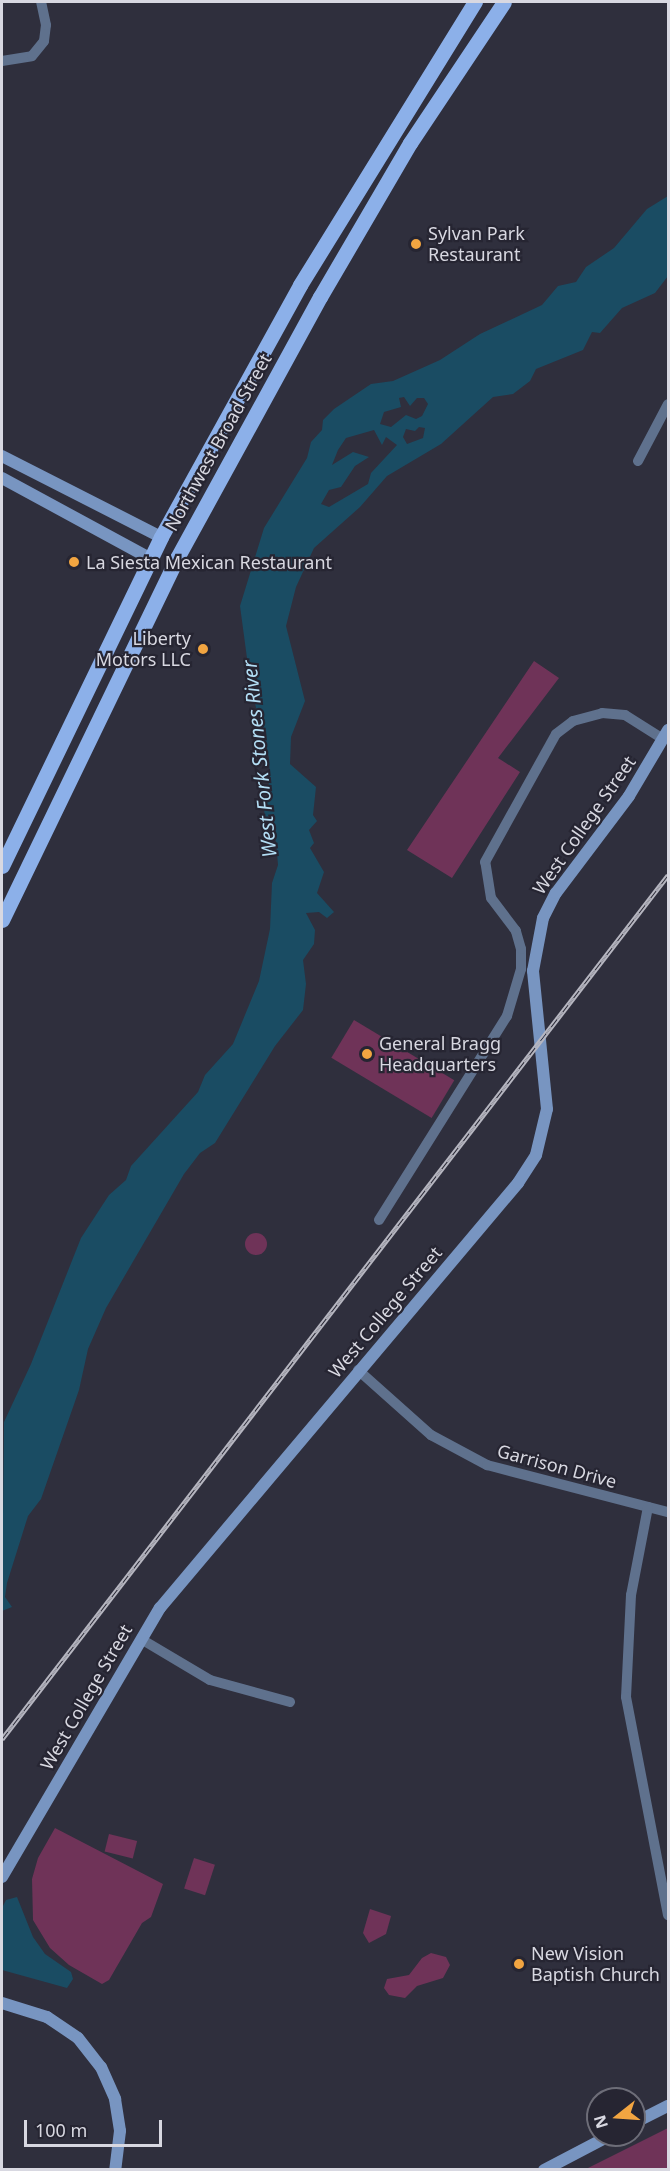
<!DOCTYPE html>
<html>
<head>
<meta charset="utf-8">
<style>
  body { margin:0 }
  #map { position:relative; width:670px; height:2171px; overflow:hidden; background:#2f2f3d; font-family:"Noto Sans",sans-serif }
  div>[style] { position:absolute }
  .green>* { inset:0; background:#6f3358; transform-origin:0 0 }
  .round { border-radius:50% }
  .water>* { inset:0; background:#1a4c63 }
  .street>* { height:10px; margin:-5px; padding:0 5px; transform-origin:5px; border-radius:5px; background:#5f718d }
  .secondary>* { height:12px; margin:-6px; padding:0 6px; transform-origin:6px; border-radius:6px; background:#7895c1 }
  .primary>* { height:15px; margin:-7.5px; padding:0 7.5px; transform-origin:7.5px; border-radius:7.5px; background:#8cb0e9 }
  .rail>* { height:5px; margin-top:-2.5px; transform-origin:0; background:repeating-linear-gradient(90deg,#262532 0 9px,#b6b6c0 0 18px); box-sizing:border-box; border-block:2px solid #b6b6c0 }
  .dots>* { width:16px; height:16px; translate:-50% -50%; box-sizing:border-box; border:3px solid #262532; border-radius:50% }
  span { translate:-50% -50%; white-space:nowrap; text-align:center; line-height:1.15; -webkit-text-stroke:4.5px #262532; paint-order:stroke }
  .poi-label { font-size:18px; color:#d8d8e1 }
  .left { translate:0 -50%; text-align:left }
  .right { translate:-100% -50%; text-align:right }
  .street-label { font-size:18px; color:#d8d8e1 }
  .water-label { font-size:20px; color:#b3def5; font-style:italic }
  .frame { position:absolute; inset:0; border:3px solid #d8d8e1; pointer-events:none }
  .north { position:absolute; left:586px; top:2087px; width:60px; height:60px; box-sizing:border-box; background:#262532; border:2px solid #6d6d78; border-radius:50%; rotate:253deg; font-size:16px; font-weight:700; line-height:24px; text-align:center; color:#d8d8e1 }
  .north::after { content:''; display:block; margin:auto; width:21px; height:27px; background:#f2a541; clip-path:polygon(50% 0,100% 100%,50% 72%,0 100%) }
  .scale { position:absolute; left:24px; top:2120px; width:138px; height:27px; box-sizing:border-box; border:3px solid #d8d8e1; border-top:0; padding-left:8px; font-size:18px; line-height:21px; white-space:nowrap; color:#d8d8e1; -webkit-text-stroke:4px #262532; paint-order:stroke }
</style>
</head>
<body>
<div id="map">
  <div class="green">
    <i style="clip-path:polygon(534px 661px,559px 678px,498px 758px,520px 772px,452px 878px,407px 850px)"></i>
    <i style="left:354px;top:1020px;width:117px;height:44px;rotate:31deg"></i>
    <i class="round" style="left:245px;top:1233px;width:22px;height:22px"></i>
    <i style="clip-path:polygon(55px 1828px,163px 1884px,151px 1917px,142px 1923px,109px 1980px,102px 1984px,69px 1965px,50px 1948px,33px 1920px,32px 1879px,38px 1858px)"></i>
    <i style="left:109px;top:1834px;width:29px;height:18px;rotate:14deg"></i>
    <i style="left:194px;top:1858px;width:22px;height:32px;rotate:18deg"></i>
    <i style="clip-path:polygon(370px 1909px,391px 1916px,386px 1934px,369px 1943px,363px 1933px)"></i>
    <i style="clip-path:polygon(431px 1953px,446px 1957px,450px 1965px,443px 1978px,417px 1986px,405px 1998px,389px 1995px,384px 1988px,387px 1979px,409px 1975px,422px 1958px)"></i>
    <i style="clip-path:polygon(668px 2128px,668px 2169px,586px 2169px)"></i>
  </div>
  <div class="water">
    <i style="clip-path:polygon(evenodd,668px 196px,668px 276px,655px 293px,622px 308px,600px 333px,592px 332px,583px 350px,536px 369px,530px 381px,513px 394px,493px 397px,441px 444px,387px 476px,360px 507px,314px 548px,296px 587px,286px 626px,305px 701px,291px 737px,290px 764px,316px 787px,313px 815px,317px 821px,309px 830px,314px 843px,310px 848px,324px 872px,317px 893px,334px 912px,327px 918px,319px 912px,306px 913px,315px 930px,314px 944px,303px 960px,306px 984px,303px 1010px,275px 1046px,215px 1143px,200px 1153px,184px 1174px,106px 1308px,88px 1349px,79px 1390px,41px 1499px,28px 1516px,7px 1583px,5px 1597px,12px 1607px,2px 1611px,4px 1422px,31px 1364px,81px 1238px,109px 1195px,126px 1180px,131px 1166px,198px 1092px,205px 1075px,233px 1044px,259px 981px,270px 929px,272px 883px,278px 865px,276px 841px,267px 832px,264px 809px,270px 777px,269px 758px,251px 688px,240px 606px,264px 528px,307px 458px,311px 442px,322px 430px,323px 420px,334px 409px,371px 384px,393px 381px,440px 360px,480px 334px,542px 305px,558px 286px,576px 282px,586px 267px,614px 248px,647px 209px,668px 196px,404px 397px,410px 406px,417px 398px,424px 398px,428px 404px,422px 416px,416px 419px,406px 415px,391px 427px,380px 424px,384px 412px,401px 407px,399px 398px,404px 397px,668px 196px,419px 427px,425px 428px,423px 438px,407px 444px,403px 437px,406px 429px,415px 431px,419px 427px,668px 196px,374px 430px,382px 445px,386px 437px,397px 445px,371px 473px,368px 484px,329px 507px,321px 504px,329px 490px,341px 487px,355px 466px,369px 457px,353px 452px,332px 465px,338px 450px,346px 438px,374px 430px)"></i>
    <i style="clip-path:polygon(17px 1897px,33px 1937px,45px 1954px,71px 1972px,73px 1979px,67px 1988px,2px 1970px,2px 1908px,6px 1900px)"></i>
  </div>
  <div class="street">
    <i style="left:2px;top:61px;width:30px;rotate:-9deg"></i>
    <i style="left:32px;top:56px;width:19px;rotate:-51deg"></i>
    <i style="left:44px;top:41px;width:16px;rotate:-83deg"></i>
    <i style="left:46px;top:25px;width:24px;rotate:-102deg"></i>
    <i style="left:638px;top:461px;width:64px;rotate:-62.2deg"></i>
    <i style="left:379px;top:1220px;width:241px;rotate:-57.9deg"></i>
    <i style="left:507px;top:1016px;width:49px;rotate:-73.4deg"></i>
    <i style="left:521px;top:969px;width:20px;rotate:-90deg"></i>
    <i style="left:521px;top:949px;width:19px;rotate:-106deg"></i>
    <i style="left:516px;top:931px;width:41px;rotate:-127.1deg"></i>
    <i style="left:491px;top:898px;width:36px;rotate:-99deg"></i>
    <i style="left:485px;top:862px;width:146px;rotate:-61deg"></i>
    <i style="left:556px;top:734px;width:21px;rotate:-37deg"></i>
    <i style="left:573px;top:721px;width:30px;rotate:-15deg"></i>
    <i style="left:602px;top:713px;width:23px;rotate:5deg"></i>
    <i style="left:625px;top:715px;width:45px;rotate:32.3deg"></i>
    <i style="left:358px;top:1370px;width:98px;rotate:41.7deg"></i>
    <i style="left:431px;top:1435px;width:64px;rotate:28.2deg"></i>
    <i style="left:487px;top:1465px;width:187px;rotate:14.6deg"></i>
    <i style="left:648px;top:1507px;width:90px;rotate:100.9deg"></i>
    <i style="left:631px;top:1595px;width:102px;rotate:92.8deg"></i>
    <i style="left:626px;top:1697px;width:222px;rotate:79.1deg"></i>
    <i style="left:141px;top:1639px;width:80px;rotate:30.7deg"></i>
    <i style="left:210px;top:1680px;width:83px;rotate:15.4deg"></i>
  </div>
  <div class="secondary">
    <i style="left:2px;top:456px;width:178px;rotate:27deg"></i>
    <i style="left:2px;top:478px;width:170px;rotate:28.5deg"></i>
    <i style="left:2px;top:1877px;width:312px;rotate:-59.6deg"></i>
    <i style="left:160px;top:1608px;width:556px;rotate:-49.89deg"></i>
    <i style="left:518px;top:1183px;width:33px;rotate:-57deg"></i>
    <i style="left:536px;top:1155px;width:47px;rotate:-76.6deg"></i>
    <i style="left:547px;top:1109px;width:139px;rotate:-95.8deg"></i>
    <i style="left:533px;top:971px;width:54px;rotate:-79.3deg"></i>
    <i style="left:543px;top:918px;width:28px;rotate:-63deg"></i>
    <i style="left:556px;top:893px;width:121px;rotate:-53deg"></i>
    <i style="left:629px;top:796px;width:77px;rotate:-59.4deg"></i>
    <i style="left:2px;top:2003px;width:47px;rotate:17.3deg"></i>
    <i style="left:47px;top:2017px;width:37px;rotate:34deg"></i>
    <i style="left:78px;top:2038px;width:37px;rotate:52deg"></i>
    <i style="left:101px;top:2067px;width:35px;rotate:66deg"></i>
    <i style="left:115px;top:2099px;width:32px;rotate:81deg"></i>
    <i style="left:120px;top:2131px;width:39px;rotate:97deg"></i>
    <i style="left:634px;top:2123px;width:38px;rotate:-27deg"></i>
    <i style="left:544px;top:2170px;width:76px;rotate:-27.6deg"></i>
  </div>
  <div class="primary">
    <i style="left:2px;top:866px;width:365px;rotate:-64.2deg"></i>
    <i style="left:161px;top:537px;width:288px;rotate:-61.1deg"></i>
    <i style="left:300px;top:285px;width:333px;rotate:-58.3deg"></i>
    <i style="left:2px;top:920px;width:402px;rotate:-64.2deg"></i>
    <i style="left:177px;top:558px;width:298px;rotate:-61.3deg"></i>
    <i style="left:320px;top:297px;width:178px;rotate:-59.7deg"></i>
    <i style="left:410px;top:143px;width:169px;rotate:-56.3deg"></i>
  </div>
  <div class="rail">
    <i style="left:2px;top:1739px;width:1091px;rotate:-52.37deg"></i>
  </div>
  <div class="dots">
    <i style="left:416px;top:244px;background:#f2a541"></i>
    <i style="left:74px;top:562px;background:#f2a541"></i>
    <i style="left:203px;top:649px;background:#f2a541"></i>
    <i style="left:367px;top:1054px;background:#f2a541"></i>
    <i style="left:519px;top:1964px;background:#f2a541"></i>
  </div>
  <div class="poi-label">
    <span class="left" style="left:428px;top:244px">Sylvan Park<br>Restaurant</span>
    <span class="left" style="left:86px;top:562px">La Siesta Mexican Restaurant</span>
    <span class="right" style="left:191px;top:649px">Liberty<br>Motors LLC</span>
    <span class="left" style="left:379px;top:1054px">General Bragg<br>Headquarters</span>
    <span class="left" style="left:531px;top:1964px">New Vision<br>Baptish Church</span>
  </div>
  <div class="street-label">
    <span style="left:218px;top:442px;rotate:-61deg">Northwest Broad Street</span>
    <span style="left:584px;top:825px;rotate:-55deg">West College Street</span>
    <span style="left:385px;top:1312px;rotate:-50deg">West College Street</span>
    <span style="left:557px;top:1466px;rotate:15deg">Garrison Drive</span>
    <span style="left:86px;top:1697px;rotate:-60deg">West College Street</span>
  </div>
  <div class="water-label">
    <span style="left:259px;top:759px;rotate:-96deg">West Fork Stones River</span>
  </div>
  <div class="frame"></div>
  <div class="north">N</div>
  <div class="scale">100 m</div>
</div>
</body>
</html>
